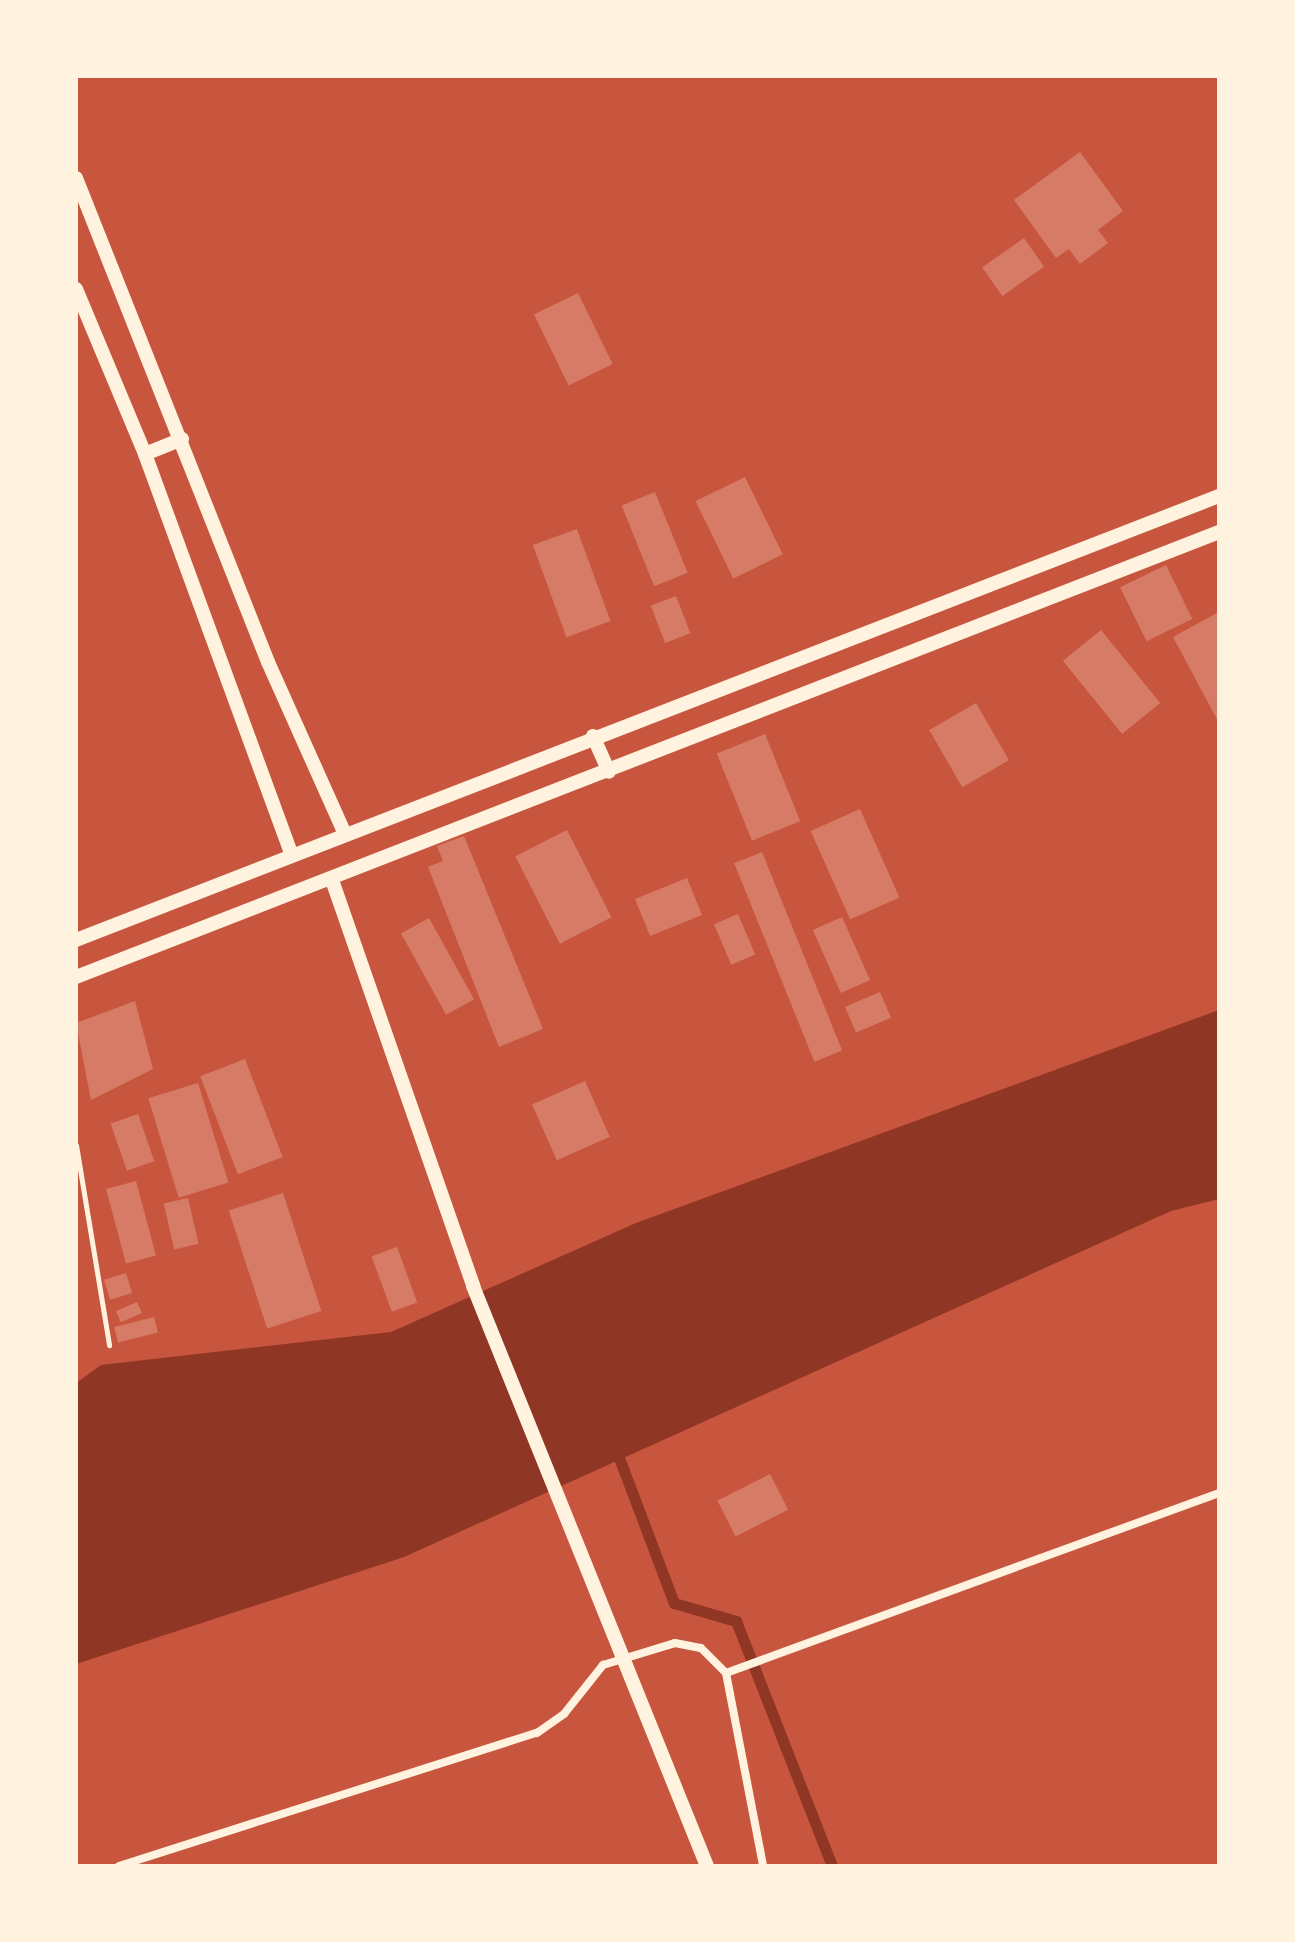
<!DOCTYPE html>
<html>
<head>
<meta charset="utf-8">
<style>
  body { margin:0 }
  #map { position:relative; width:1295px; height:1942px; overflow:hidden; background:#c8553d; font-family:"Source Serif 4",serif }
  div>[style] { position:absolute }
  .water>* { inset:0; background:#8f3625 }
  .stream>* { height:11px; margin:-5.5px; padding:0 5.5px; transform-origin:5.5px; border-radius:5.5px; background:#8f3625 }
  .building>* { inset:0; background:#d67c66; transform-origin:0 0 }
  .path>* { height:5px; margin:-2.5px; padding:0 2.5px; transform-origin:2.5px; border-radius:2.5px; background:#fff3e0 }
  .minor>* { height:8px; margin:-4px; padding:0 4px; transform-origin:4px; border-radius:4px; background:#fff3e0 }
  .tertiary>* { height:14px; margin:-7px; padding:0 7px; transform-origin:7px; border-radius:7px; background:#fff3e0 }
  span { translate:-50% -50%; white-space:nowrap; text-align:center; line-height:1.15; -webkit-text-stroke:6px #fff3e0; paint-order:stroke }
  .frame { position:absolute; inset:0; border:78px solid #fff3e0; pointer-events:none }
</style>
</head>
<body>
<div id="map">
  <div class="water">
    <i style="clip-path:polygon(1219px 1010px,1219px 1199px,1171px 1211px,404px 1557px,76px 1664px,76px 1383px,101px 1365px,391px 1332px,636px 1223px)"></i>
  </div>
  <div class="stream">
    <i style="left:615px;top:1447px;width:167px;rotate:69.3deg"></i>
    <i style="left:674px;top:1603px;width:65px;rotate:16.2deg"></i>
    <i style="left:736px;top:1621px;width:263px;rotate:68.6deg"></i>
  </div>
  <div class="building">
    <i style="clip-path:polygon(1080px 152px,1123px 211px,1098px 230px,1108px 243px,1080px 264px,1069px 249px,1056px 258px,1014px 200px)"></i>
    <i style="left:1024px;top:238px;width:35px;height:51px;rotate:55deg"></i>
    <i style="left:578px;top:293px;width:79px;height:49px;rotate:64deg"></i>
    <i style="left:745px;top:477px;width:86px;height:55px;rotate:64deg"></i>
    <i style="left:655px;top:492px;width:87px;height:36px;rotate:68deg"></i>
    <i style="left:577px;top:529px;width:98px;height:47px;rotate:70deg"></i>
    <i style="left:1166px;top:565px;width:60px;height:51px;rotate:64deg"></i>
    <i style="left:676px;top:596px;width:40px;height:27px;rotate:69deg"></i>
    <i style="clip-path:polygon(1217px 613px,1219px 617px,1219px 723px,1173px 637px)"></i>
    <i style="left:1101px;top:630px;width:94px;height:49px;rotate:51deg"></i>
    <i style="left:976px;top:703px;width:66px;height:54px;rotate:60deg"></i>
    <i style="left:765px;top:734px;width:94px;height:52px;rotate:68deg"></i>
    <i style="left:860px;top:809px;width:97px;height:54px;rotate:66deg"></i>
    <i style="left:567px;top:830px;width:98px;height:58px;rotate:63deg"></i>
    <i style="clip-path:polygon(464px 836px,543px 1029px,499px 1047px,428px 867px,443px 861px,437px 846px)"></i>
    <i style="left:762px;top:852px;width:214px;height:30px;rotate:68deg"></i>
    <i style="left:687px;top:878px;width:40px;height:56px;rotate:68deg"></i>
    <i style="left:738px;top:914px;width:44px;height:26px;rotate:67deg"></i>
    <i style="left:842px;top:917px;width:69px;height:32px;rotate:66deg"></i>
    <i style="left:429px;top:918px;width:93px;height:32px;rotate:61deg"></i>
    <i style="left:880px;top:992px;width:28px;height:38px;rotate:67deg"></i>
    <i style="clip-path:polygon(135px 1001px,153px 1069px,91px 1100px,76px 1023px)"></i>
    <i style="left:245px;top:1059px;width:105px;height:48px;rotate:69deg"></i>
    <i style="left:585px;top:1081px;width:61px;height:58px;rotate:66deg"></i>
    <i style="left:198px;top:1083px;width:104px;height:52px;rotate:73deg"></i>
    <i style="left:138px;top:1114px;width:50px;height:29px;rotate:71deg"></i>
    <i style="left:136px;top:1181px;width:77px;height:31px;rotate:75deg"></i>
    <i style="left:283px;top:1193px;width:124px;height:57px;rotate:72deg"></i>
    <i style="left:188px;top:1198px;width:47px;height:25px;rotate:77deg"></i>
    <i style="left:397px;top:1247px;width:59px;height:27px;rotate:70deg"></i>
    <i style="left:126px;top:1273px;width:21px;height:23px;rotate:73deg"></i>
    <i style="left:137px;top:1302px;width:12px;height:23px;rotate:66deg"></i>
    <i style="left:154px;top:1317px;width:16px;height:41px;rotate:76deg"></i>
    <i style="left:770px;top:1474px;width:40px;height:59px;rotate:63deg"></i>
  </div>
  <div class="path">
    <i style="left:76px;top:1145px;width:203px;rotate:80.6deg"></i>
  </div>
  <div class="minor">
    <i style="left:726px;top:1673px;width:525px;rotate:-20.06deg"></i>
    <i style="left:119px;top:1866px;width:439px;rotate:-17.7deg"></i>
    <i style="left:537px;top:1733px;width:33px;rotate:-35deg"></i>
    <i style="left:564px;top:1714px;width:63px;rotate:-51.5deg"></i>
    <i style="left:603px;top:1665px;width:75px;rotate:-17deg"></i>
    <i style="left:675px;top:1643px;width:26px;rotate:11deg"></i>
    <i style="left:701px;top:1648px;width:35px;rotate:45deg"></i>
    <i style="left:726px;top:1673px;width:197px;rotate:79.1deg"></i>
  </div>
  <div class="tertiary">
    <i style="left:76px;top:178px;width:521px;rotate:68.36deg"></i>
    <i style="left:268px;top:662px;width:188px;rotate:65.9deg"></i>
    <i style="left:76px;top:289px;width:179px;rotate:67.3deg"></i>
    <i style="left:145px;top:454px;width:424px;rotate:69.9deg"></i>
    <i style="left:145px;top:454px;width:40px;rotate:-22deg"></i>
    <i style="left:593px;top:736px;width:39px;rotate:66deg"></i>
    <i style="left:332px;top:880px;width:430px;rotate:70.8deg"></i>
    <i style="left:473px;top:1286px;width:625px;rotate:68.03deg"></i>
    <i style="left:76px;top:940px;width:1226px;rotate:-21.23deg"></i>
    <i style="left:76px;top:977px;width:1227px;rotate:-21.27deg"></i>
  </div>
  <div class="frame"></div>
</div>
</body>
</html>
